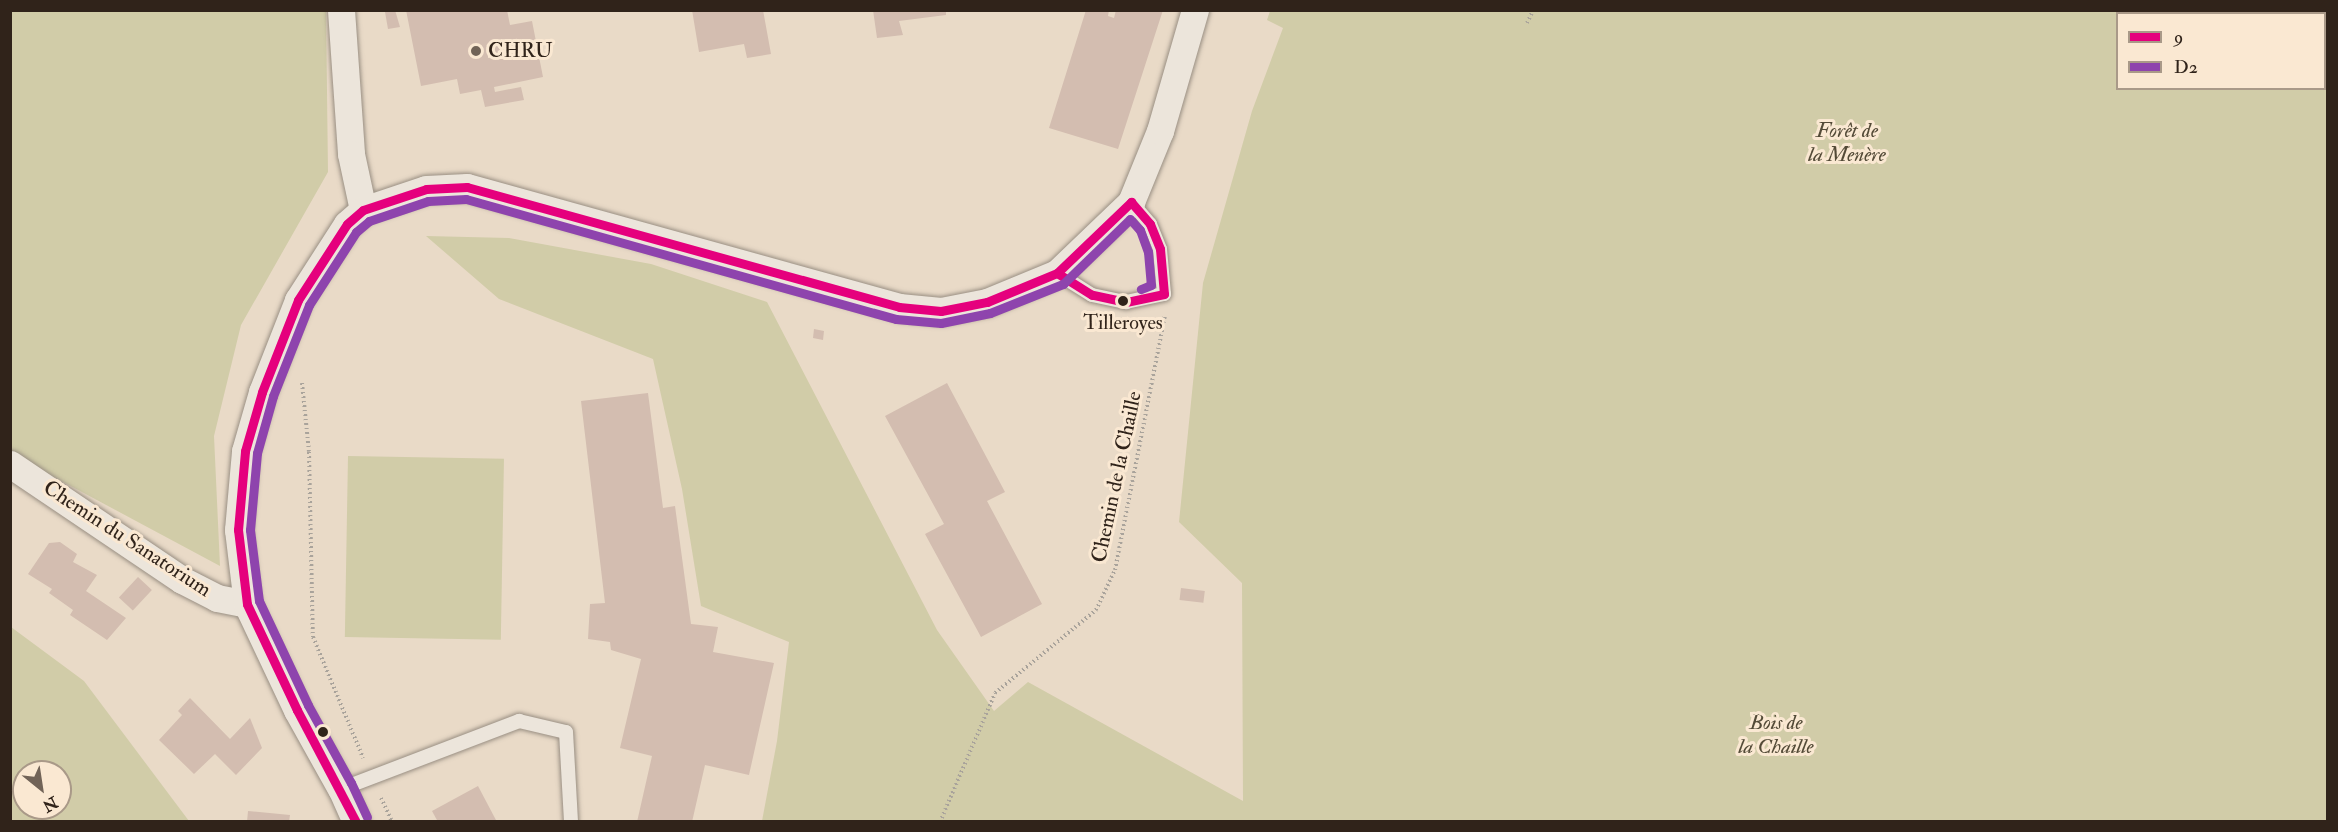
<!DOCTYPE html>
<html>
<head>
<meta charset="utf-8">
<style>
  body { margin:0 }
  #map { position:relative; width:2338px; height:832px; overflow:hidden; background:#e9dac7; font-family:"IM FELL Double Pica",serif }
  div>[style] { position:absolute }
  .green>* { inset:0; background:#d1cca8; transform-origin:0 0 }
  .building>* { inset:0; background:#d3bdb0; transform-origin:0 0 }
  .path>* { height:4px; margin-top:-2px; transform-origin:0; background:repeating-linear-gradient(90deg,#a9a39b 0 1.5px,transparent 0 4.5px) }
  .roads { filter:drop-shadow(0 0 2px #998f83) drop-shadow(0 0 2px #998f83) }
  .service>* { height:14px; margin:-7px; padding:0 7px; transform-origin:7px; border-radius:7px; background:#ece5db }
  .minor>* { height:27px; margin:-13.5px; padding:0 13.5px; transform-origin:13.5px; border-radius:13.5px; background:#ece5db }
  .bus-1>* { height:9px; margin:-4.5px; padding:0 4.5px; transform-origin:4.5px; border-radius:4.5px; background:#e5007d }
  .bus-2>* { height:9px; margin:-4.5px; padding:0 4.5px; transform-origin:4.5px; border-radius:4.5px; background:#8e44ad }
  .dots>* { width:16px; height:16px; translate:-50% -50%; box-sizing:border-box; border:3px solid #fae8d2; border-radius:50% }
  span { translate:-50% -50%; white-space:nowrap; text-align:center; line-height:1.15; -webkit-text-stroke:6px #fae8d2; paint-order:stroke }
  .bus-label { font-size:20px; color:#30231a }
  .poi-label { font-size:21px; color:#30231a }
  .left { translate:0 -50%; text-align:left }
  .park-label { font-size:21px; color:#534a37; font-style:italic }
  .street-label { font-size:21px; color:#30231a }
  .frame { position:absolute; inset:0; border:12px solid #30231a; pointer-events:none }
  .legend { position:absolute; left:2116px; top:12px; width:210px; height:78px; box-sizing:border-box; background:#fae8d2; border:2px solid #a99988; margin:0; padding:8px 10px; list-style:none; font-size:18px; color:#30231a }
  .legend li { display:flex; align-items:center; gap:12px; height:30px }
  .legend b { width:30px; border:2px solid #a99988 }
  .north { position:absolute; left:12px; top:760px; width:60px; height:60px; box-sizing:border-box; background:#fae8d2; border:2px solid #a99988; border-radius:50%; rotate:150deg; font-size:16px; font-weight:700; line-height:24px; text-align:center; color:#30231a }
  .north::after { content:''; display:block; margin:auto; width:21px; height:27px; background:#716357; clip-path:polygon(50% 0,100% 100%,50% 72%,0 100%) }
</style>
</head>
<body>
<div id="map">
  <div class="green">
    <i style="clip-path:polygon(10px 11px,326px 11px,328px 172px,241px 325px,214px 436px,220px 566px,11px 454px)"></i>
    <i style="clip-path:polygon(evenodd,1270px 11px,2327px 11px,2327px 821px,762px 821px,777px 741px,789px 642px,701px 606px,682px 489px,653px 359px,499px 299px,426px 236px,509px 238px,651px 264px,767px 302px,937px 630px,994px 711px,1028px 682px,1243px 801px,1242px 583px,1179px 522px,1203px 283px,1252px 111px,1283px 28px,1267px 20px,1270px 11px,2118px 14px,2324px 14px,2324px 88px,2118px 88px,2118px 14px)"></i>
    <i style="left:348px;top:456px;width:156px;height:181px;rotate:1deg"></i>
    <i style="clip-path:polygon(evenodd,11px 627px,84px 681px,189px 821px,11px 821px,11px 627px,24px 772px,60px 772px,60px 808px,24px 808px,24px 772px)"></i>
  </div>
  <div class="building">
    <i style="clip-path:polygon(395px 10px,400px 27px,388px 29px,385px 12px)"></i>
    <i style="clip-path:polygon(406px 10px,507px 10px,510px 25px,532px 21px,543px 77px,494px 87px,495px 92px,521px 87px,524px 100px,485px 107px,481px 90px,460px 94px,457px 79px,421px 86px)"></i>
    <i style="clip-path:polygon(692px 10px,763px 10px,771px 54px,747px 58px,744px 44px,699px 52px)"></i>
    <i style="clip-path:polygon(873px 10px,946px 10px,946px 15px,899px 21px,903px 35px,877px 38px)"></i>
    <i style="clip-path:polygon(1086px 10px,1109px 10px,1108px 16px,1114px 18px,1116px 10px,1163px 10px,1118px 149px,1049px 128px)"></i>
    <i style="left:1131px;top:322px;width:16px;height:7px;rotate:11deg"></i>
    <i style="clip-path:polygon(814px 329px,824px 331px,823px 340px,813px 338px)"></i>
    <i style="clip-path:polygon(947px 383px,1005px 492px,987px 501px,1042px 604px,981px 637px,925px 534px,944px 524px,885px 416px)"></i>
    <i style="clip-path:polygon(648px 393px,663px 508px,675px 506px,691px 624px,718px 627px,713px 652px,774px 663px,749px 775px,705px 765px,692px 822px,637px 822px,652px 756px,620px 748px,641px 659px,611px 650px,610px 642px,588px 639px,590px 604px,605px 603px,581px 401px)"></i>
    <i style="clip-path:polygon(60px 542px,77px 554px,73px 562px,97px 575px,86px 591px,126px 618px,107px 640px,70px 615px,73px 610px,49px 593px,52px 589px,28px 574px,49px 543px)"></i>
    <i style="left:138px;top:577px;width:19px;height:28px;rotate:43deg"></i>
    <i style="left:1181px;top:588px;width:24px;height:12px;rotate:7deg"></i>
    <i style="clip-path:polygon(190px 698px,230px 739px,250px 718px,262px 748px,236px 775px,215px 754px,194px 774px,159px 740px,182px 715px,178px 711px)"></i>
    <i style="clip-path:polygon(478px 786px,497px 822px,438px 822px,432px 811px)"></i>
    <i style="clip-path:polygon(248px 811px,290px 815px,289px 822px,247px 822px)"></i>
  </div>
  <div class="path">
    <i style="left:1527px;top:23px;width:14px;rotate:-65deg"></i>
    <i style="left:302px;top:383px;width:69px;rotate:84.2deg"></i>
    <i style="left:309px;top:452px;width:185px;rotate:88.8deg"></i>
    <i style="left:313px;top:637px;width:131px;rotate:67.5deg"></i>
    <i style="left:381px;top:798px;width:26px;rotate:65deg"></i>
    <i style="left:940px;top:822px;width:140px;rotate:-66.9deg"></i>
    <i style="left:995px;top:693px;width:131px;rotate:-39.4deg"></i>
    <i style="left:1096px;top:610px;width:44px;rotate:-64.6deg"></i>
    <i style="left:1115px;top:570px;width:259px;rotate:-78.9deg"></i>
  </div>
  <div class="roads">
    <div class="service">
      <i style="left:1057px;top:273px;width:41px;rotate:32.2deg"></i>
      <i style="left:1092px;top:295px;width:35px;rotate:12deg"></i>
      <i style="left:1126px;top:302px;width:39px;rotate:-12deg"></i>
      <i style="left:1164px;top:294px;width:45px;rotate:-95.1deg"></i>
      <i style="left:1160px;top:249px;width:27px;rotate:-112deg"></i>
      <i style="left:1150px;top:224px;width:29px;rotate:-131deg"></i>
      <i style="left:341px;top:789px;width:191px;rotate:-20.9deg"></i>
      <i style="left:519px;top:721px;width:48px;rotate:13.2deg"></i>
      <i style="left:566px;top:732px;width:90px;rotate:86.8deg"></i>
    </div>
    <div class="minor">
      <i style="left:341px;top:10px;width:144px;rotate:86deg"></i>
      <i style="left:351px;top:154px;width:57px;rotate:77.9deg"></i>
      <i style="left:10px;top:464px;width:207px;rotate:34deg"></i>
      <i style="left:182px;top:580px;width:39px;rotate:27deg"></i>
      <i style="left:217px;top:598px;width:31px;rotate:11deg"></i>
      <i style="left:356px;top:822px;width:36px;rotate:-114deg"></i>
      <i style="left:341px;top:789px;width:90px;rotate:-119.1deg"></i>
      <i style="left:297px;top:710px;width:117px;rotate:-115.3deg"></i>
      <i style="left:247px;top:604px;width:75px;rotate:-96.9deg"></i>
      <i style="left:238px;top:530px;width:79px;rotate:-84.9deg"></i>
      <i style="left:245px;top:451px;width:61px;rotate:-73.9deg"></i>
      <i style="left:262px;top:392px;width:99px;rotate:-68.6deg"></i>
      <i style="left:298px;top:300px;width:90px;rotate:-57.2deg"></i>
      <i style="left:347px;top:224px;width:21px;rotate:-41deg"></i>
      <i style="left:363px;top:210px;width:66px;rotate:-18.4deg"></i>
      <i style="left:426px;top:189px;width:41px;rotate:-2.8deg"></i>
      <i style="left:467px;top:187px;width:448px;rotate:15.5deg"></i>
      <i style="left:899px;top:307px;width:42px;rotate:5.4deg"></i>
      <i style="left:941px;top:311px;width:47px;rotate:-11.1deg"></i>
      <i style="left:987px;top:302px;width:76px;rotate:-22.5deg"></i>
      <i style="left:1057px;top:273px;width:103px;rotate:-43.8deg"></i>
      <i style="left:1131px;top:202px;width:77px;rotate:-67.8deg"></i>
      <i style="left:1160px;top:131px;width:126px;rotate:-73.9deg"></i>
    </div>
  </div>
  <div class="bus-1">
    <i style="left:1131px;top:202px;width:29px;rotate:49deg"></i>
    <i style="left:1150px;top:224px;width:27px;rotate:68deg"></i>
    <i style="left:1160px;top:249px;width:45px;rotate:84.9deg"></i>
    <i style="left:1164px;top:294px;width:39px;rotate:168deg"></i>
    <i style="left:1126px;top:302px;width:35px;rotate:-168deg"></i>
    <i style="left:1092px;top:295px;width:41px;rotate:-147.8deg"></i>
    <i style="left:1057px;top:273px;width:103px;rotate:-43.8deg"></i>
    <i style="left:356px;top:822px;width:127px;rotate:-117.8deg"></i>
    <i style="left:297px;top:710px;width:117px;rotate:-115.3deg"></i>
    <i style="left:247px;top:604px;width:75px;rotate:-96.9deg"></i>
    <i style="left:238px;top:530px;width:79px;rotate:-84.9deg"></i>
    <i style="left:245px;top:451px;width:61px;rotate:-73.9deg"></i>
    <i style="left:262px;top:392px;width:99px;rotate:-68.6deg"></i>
    <i style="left:298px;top:300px;width:90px;rotate:-57.2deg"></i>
    <i style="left:347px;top:224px;width:21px;rotate:-41deg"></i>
    <i style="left:363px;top:210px;width:66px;rotate:-18.4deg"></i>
    <i style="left:426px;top:189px;width:41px;rotate:-2.8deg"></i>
    <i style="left:467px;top:187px;width:448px;rotate:15.5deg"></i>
    <i style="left:899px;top:307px;width:42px;rotate:5.4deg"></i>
    <i style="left:941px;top:311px;width:47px;rotate:-11.1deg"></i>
    <i style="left:987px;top:302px;width:76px;rotate:-22.5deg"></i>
  </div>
  <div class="bus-2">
    <i style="left:367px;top:817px;width:38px;rotate:-115deg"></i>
    <i style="left:351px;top:783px;width:89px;rotate:-118.9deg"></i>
    <i style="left:308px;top:705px;width:115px;rotate:-115.2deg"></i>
    <i style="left:259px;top:601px;width:72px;rotate:-97.2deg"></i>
    <i style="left:250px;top:530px;width:77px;rotate:-84.8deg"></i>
    <i style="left:257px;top:453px;width:59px;rotate:-74.3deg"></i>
    <i style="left:273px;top:396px;width:98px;rotate:-68.4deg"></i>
    <i style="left:309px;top:305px;width:87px;rotate:-57.2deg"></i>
    <i style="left:356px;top:232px;width:17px;rotate:-40deg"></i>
    <i style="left:369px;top:221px;width:62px;rotate:-18.7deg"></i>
    <i style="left:428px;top:201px;width:38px;rotate:-3deg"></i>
    <i style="left:466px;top:199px;width:446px;rotate:15.6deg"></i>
    <i style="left:896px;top:319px;width:45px;rotate:5.1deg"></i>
    <i style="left:941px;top:323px;width:50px;rotate:-11.5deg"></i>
    <i style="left:990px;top:313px;width:79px;rotate:-21.7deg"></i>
    <i style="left:1063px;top:284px;width:93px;rotate:-44.1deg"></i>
    <i style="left:1130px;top:219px;width:15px;rotate:48deg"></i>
    <i style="left:1140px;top:230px;width:23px;rotate:70deg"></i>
    <i style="left:1148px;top:252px;width:33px;rotate:85deg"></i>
    <i style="left:1151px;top:285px;width:11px;rotate:158deg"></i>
  </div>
  <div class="dots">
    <i style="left:476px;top:51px;background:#716357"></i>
    <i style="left:1123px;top:301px;background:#30231a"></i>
    <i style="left:323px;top:732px;background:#30231a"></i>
  </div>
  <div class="bus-label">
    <span style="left:1123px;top:322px">Tilleroyes</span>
  </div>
  <div class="poi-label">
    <span class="left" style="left:488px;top:51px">CHRU</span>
  </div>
  <div class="park-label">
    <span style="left:1847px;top:143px">Forêt de<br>la Menère</span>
    <span style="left:1776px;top:735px">Bois de<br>la Chaille</span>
  </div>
  <div class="street-label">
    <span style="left:1117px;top:477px;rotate:-78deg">Chemin de la Chaille</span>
    <span style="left:127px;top:539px;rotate:33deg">Chemin du Sanatorium</span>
  </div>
  <div class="frame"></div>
  <ul class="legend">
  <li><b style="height:8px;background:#e5007d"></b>9</li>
  <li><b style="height:8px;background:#8e44ad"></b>D2</li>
  </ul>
  <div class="north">N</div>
</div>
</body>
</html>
